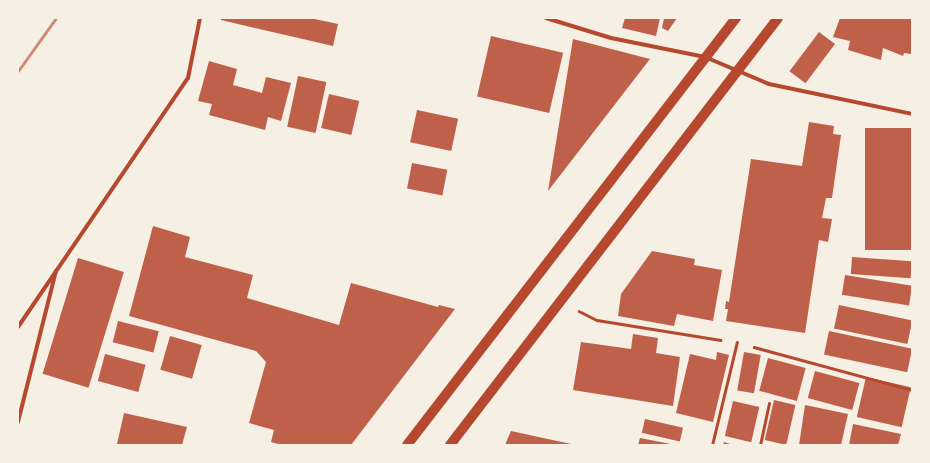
<!DOCTYPE html>
<html>
<head>
<meta charset="utf-8">
<style>
  body { margin:0 }
  #map { position:relative; width:930px; height:463px; overflow:hidden; background:#f6efe4; font-family:"PT Sans",sans-serif }
  div>[style] { position:absolute }
  .building>* { inset:0; background:#bf614a; transform-origin:0 0 }
  .path>* { height:2.5px; margin:-1.25px; padding:0 1.25px; transform-origin:1.25px; border-radius:1.25px; background:#b5482f }
  .service>* { height:3px; margin:-1.5px; padding:0 1.5px; transform-origin:1.5px; border-radius:1.5px; background:#b5482f }
  .minor>* { height:4px; margin:-2px; padding:0 2px; transform-origin:2px; border-radius:2px; background:#b5482f }
  .primary>* { height:10px; margin:-5px; padding:0 5px; transform-origin:5px; border-radius:5px; background:#b5482f }
  .rail>* { height:3px; margin:-1.5px; padding:0 1.5px; transform-origin:1.5px; border-radius:1.5px; background:#cf8b77 }
  span { translate:-50% -50%; white-space:nowrap; text-align:center; line-height:1.15; -webkit-text-stroke:3px #f6efe4; paint-order:stroke }
  .frame { position:absolute; inset:0; border:19px solid #f6efe4; pointer-events:none }
</style>
</head>
<body>
<div id="map">
  <div class="building">
    <i style="clip-path:polygon(221px 18px,310px 18px,338px 24px,333px 46px,221px 20px)"></i>
    <i style="clip-path:polygon(625px 18px,660px 18px,656px 36px,622px 28px)"></i>
    <i style="clip-path:polygon(664px 18px,677px 18px,668px 31px,662px 28px)"></i>
    <i style="clip-path:polygon(840px 18px,911px 18px,911px 54px,904px 53px,903px 56px,883px 48px,881px 60px,848px 50px,850px 41px,833px 37px)"></i>
    <i style="left:819px;top:32px;width:20px;height:49px;rotate:37deg"></i>
    <i style="left:491px;top:36px;width:74px;height:62px;rotate:13deg"></i>
    <i style="clip-path:polygon(573px 39px,650px 59px,548px 191px)"></i>
    <i style="clip-path:polygon(209px 61px,237px 69px,233px 85px,262px 93px,266px 77px,291px 83px,281px 121px,268px 117px,265px 130px,209px 115px,212px 104px,198px 101px)"></i>
    <i style="left:298px;top:76px;width:29px;height:52px;rotate:12deg"></i>
    <i style="left:329px;top:94px;width:31px;height:35px;rotate:13deg"></i>
    <i style="left:417px;top:110px;width:42px;height:33px;rotate:12deg"></i>
    <i style="clip-path:polygon(809px 122px,834px 126px,833px 134px,841px 135px,832px 198px,826px 198px,822px 218px,832px 219px,828px 242px,819px 240px,805px 333px,726px 321px,728px 309px,725px 309px,726px 301px,729px 302px,751px 159px,802px 166px)"></i>
    <i style="left:865px;top:128px;width:47px;height:122px"></i>
    <i style="left:412px;top:163px;width:36px;height:26px;rotate:11deg"></i>
    <i style="clip-path:polygon(153px 226px,190px 237px,185px 257px,253px 275px,247px 298px,339px 325px,351px 283px,438px 307px,439px 305px,455px 309px,351px 445px,282px 445px,271px 442px,274px 430px,249px 423px,266px 362px,256px 351px,129px 316px)"></i>
    <i style="clip-path:polygon(652px 251px,695px 259px,694px 265px,722px 270px,713px 321px,677px 314px,674px 326px,618px 316px,621px 294px)"></i>
    <i style="left:852px;top:257px;width:60px;height:17px;rotate:4deg"></i>
    <i style="left:78px;top:258px;width:48px;height:121px;rotate:17deg"></i>
    <i style="left:845px;top:275px;width:68px;height:20px;rotate:9deg"></i>
    <i style="left:839px;top:305px;width:75px;height:24px;rotate:12deg"></i>
    <i style="left:118px;top:321px;width:42px;height:22px;rotate:14deg"></i>
    <i style="left:829px;top:331px;width:85px;height:24px;rotate:12deg"></i>
    <i style="clip-path:polygon(633px 334px,658px 338px,656px 353px,680px 357px,673px 406px,573px 390px,581px 342px,631px 349px)"></i>
    <i style="left:170px;top:336px;width:33px;height:35px;rotate:16deg"></i>
    <i style="clip-path:polygon(717px 352px,729px 355px,713px 422px,676px 413px,690px 354px,716px 360px)"></i>
    <i style="left:744px;top:352px;width:17px;height:39px;rotate:10deg"></i>
    <i style="left:105px;top:354px;width:42px;height:28px;rotate:15deg"></i>
    <i style="left:768px;top:358px;width:39px;height:34px;rotate:15deg"></i>
    <i style="left:815px;top:371px;width:46px;height:28px;rotate:15deg"></i>
    <i style="left:866px;top:377px;width:46px;height:41px;rotate:13deg"></i>
    <i style="left:774px;top:400px;width:22px;height:41px;rotate:13deg"></i>
    <i style="left:733px;top:401px;width:27px;height:36px;rotate:13deg"></i>
    <i style="clip-path:polygon(805px 405px,848px 414px,841px 445px,799px 445px)"></i>
    <i style="clip-path:polygon(124px 413px,187px 427px,182px 445px,117px 444px)"></i>
    <i style="left:645px;top:419px;width:39px;height:14px;rotate:13deg"></i>
    <i style="clip-path:polygon(853px 424px,901px 434px,898px 445px,849px 445px)"></i>
    <i style="clip-path:polygon(511px 431px,571px 444px,571px 445px,505px 445px)"></i>
    <i style="clip-path:polygon(640px 438px,671px 444px,671px 445px,638px 445px)"></i>
    <i style="clip-path:polygon(724px 442px,733px 445px,723px 445px)"></i>
  </div>
  <div class="path">
    <i style="left:579px;top:311px;width:20px;rotate:27deg"></i>
    <i style="left:597px;top:320px;width:125px;rotate:9.2deg"></i>
    <i style="left:754px;top:347px;width:164px;rotate:15.2deg"></i>
  </div>
  <div class="service">
    <i style="left:712px;top:445px;width:106px;rotate:-76.4deg"></i>
    <i style="left:760px;top:445px;width:43px;rotate:-77.9deg"></i>
  </div>
  <div class="minor">
    <i style="left:546px;top:18px;width:68px;rotate:17.1deg"></i>
    <i style="left:611px;top:38px;width:96px;rotate:11.4deg"></i>
    <i style="left:705px;top:57px;width:69px;rotate:22.9deg"></i>
    <i style="left:769px;top:84px;width:146px;rotate:11.8deg"></i>
    <i style="left:18px;top:327px;width:301px;rotate:-55.7deg"></i>
    <i style="left:188px;top:78px;width:61px;rotate:-78.7deg"></i>
    <i style="left:18px;top:422px;width:156px;rotate:-75.9deg"></i>
  </div>
  <div class="primary">
    <i style="left:407px;top:445px;width:539px;rotate:-52.39deg"></i>
    <i style="left:450px;top:445px;width:538px;rotate:-52.47deg"></i>
  </div>
  <div class="rail">
    <i style="left:18px;top:71px;width:65px;rotate:-54.4deg"></i>
  </div>
  <div class="frame"></div>
</div>
</body>
</html>
